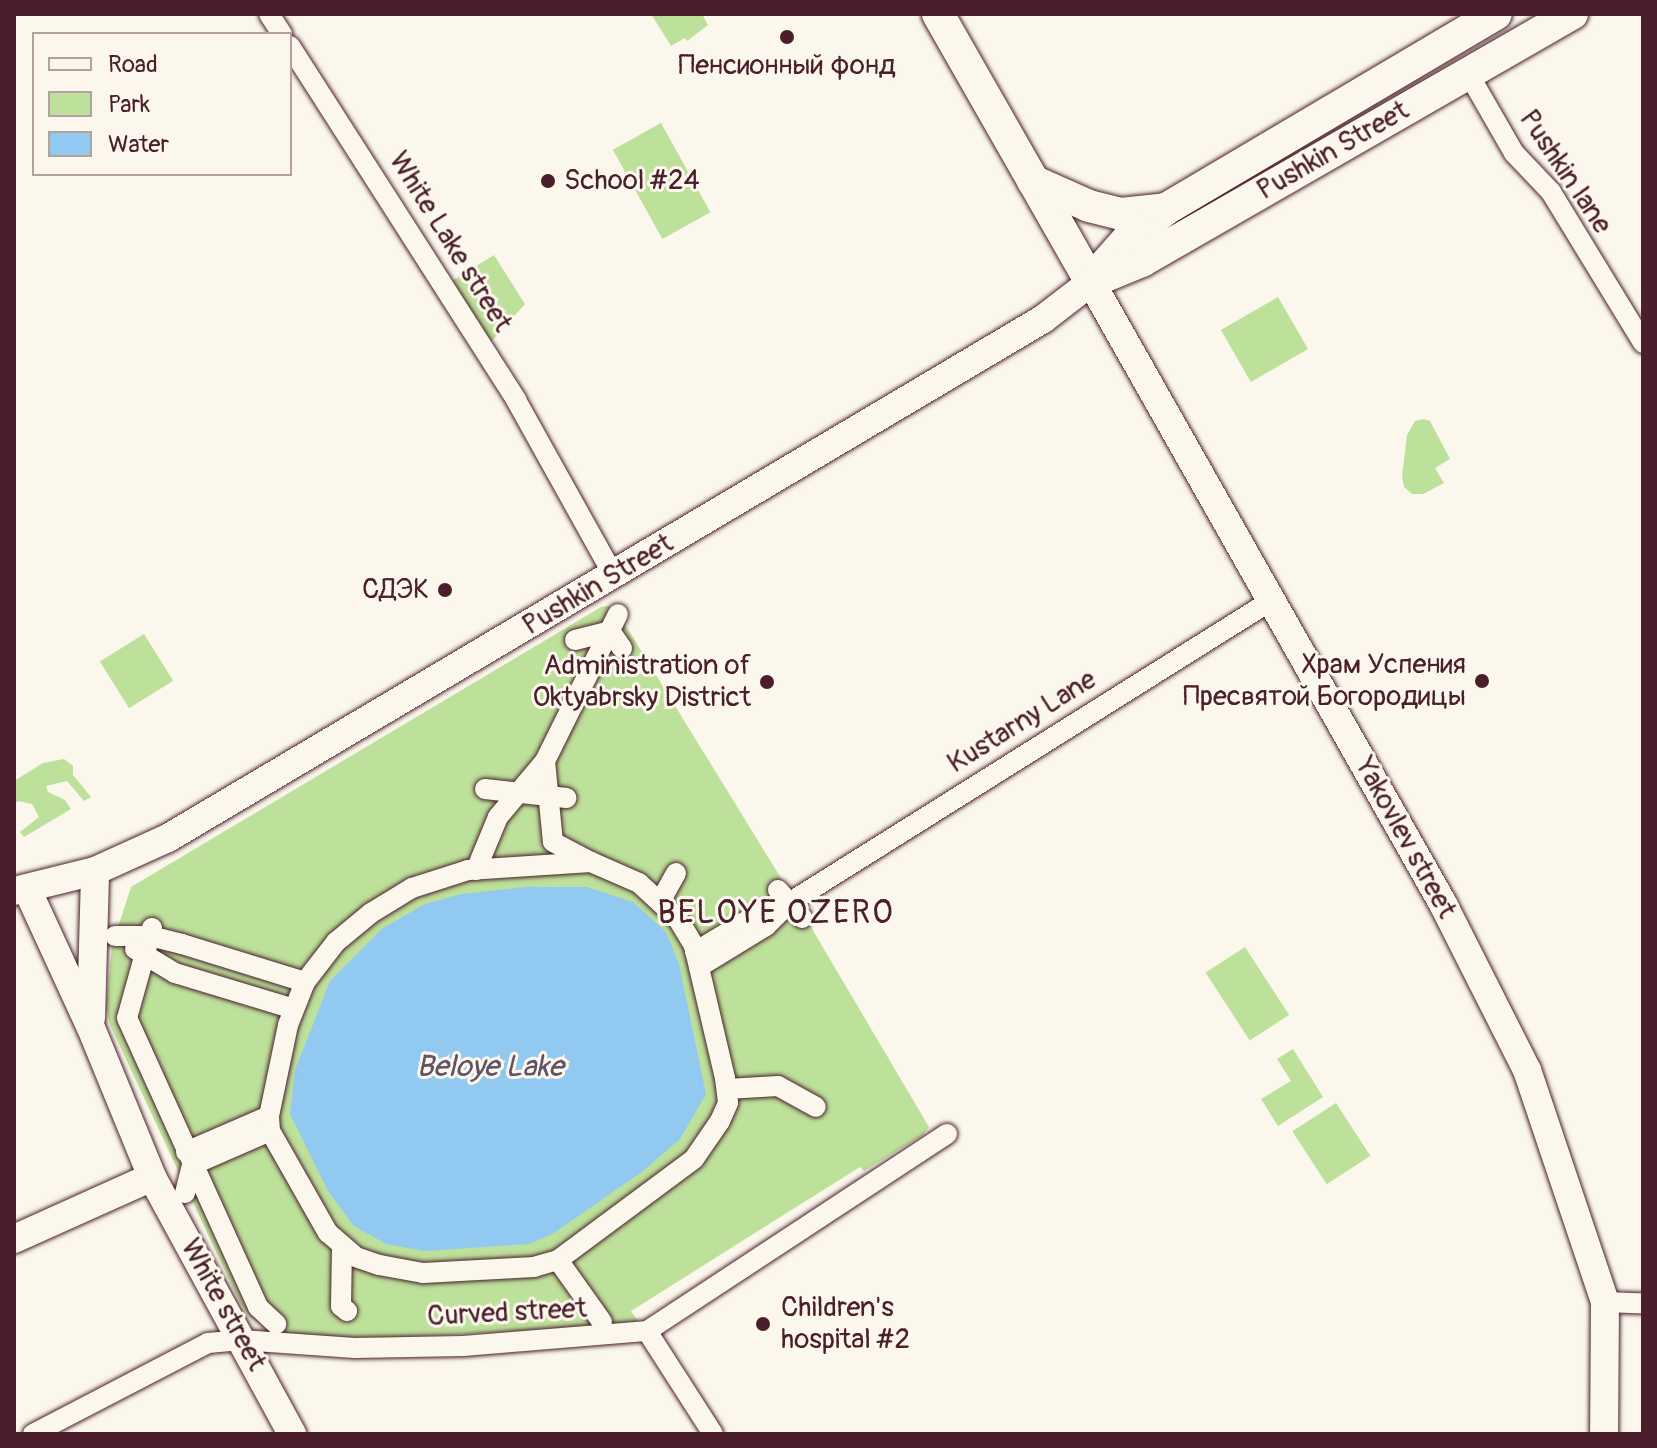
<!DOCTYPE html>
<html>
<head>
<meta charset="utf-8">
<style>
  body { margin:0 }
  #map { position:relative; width:1657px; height:1448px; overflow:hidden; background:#fbf7ec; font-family:Pangolin,sans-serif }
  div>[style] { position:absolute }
  .green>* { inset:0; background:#bde09a; transform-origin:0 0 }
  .water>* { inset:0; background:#91c9f0 }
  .roads { filter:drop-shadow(0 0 2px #4a1f2b) drop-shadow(0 0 2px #4a1f2b) }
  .street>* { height:20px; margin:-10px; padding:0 10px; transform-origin:10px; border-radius:10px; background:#fbf7ec }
  .secondary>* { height:28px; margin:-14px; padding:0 14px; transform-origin:14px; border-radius:14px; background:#fbf7ec }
  .primary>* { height:32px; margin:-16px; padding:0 16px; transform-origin:16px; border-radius:16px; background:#fbf7ec }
  .dots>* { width:22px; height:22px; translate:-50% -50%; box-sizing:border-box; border:4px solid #fbf7ec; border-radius:50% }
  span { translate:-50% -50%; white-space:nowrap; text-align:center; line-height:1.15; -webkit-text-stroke:6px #fbf7ec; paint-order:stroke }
  .poi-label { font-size:28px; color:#4a1f2b }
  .left { translate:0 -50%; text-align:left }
  .right { translate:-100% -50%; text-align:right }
  .street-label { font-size:28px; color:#4a1f2b }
  .water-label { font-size:30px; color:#5f5266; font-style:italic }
  .quarter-label { font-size:32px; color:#4a1f2b; letter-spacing:2px }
  .frame { position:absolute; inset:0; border:16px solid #4a1f2b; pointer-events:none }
  .legend { position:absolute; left:32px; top:32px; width:260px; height:144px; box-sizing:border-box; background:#fbf7ec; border:2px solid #b4a19f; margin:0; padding:10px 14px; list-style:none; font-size:24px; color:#4a1f2b }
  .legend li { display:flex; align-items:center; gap:16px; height:40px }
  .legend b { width:40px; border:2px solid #b4a19f }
</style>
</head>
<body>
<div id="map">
  <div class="green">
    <i style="clip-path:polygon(651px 14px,702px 14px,708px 25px,687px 41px,685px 38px,671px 46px)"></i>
    <i style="left:661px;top:123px;width:102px;height:55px;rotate:61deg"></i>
    <i style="clip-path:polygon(494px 255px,525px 304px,491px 342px,452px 281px)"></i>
    <i style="left:1278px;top:297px;width:60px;height:66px;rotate:60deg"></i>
    <i style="clip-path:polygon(1423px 419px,1430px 421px,1450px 459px,1435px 468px,1444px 483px,1423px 494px,1412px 494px,1404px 487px,1402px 476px,1407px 435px,1415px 421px)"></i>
    <i style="clip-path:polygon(608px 606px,616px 610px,805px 917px,929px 1127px,923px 1135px,864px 1171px,860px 1167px,631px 1311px,638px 1321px,625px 1325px,391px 1338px,293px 1336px,268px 1328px,250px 1317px,239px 1301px,110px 1025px,106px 1007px,112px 946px,131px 887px,601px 607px)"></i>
    <i style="left:144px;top:634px;width:55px;height:52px;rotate:58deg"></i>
    <i style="clip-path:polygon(64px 759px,73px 766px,73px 775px,91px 797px,84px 801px,67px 781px,46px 786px,48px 792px,65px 800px,71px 809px,24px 837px,20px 832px,39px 817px,32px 804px,18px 801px,14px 805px,14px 781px,43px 763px)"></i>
    <i style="left:1245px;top:947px;width:81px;height:47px;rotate:57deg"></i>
    <i style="clip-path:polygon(1293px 1049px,1323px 1097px,1278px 1126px,1261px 1099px,1291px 1081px,1277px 1059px)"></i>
    <i style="left:1336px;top:1103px;width:63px;height:52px;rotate:57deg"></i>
  </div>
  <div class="water">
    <i style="clip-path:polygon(526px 887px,587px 887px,633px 902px,666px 932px,679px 964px,706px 1094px,680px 1139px,643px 1171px,554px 1233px,529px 1244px,425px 1251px,386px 1244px,354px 1226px,328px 1191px,290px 1114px,295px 1070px,314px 1022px,330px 981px,383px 928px,425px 904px,462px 894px)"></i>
  </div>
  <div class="roads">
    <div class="street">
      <i style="left:269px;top:14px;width:24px;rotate:57deg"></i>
      <i style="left:290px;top:46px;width:420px;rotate:57.4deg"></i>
      <i style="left:516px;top:400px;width:201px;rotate:60.9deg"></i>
      <i style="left:1468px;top:73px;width:92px;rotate:60.1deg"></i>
      <i style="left:1514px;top:153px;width:54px;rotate:46.5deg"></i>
      <i style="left:1551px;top:192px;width:177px;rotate:58.6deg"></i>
      <i style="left:575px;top:640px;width:36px;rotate:-14deg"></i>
      <i style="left:610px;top:631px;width:21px;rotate:55deg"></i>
      <i style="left:545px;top:761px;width:81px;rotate:84.4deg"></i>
      <i style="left:553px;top:842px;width:43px;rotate:27.8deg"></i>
      <i style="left:485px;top:789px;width:82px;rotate:6.3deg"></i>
      <i style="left:591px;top:862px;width:52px;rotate:23.6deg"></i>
      <i style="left:639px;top:883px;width:53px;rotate:42.7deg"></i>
      <i style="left:678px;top:919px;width:31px;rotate:59deg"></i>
      <i style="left:694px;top:946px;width:136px;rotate:76.8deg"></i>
      <i style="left:725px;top:1078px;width:25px;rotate:83deg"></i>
      <i style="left:728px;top:1103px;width:20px;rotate:114deg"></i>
      <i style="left:720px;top:1121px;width:46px;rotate:124.4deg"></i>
      <i style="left:694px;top:1159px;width:169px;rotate:143.4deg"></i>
      <i style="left:558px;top:1260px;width:25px;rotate:164deg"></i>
      <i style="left:534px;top:1267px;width:111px;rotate:176.9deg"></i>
      <i style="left:423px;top:1273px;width:45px;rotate:-169.7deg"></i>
      <i style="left:379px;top:1265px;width:24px;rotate:-161deg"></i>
      <i style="left:356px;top:1257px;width:37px;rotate:-139deg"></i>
      <i style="left:328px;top:1233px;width:117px;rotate:-119.6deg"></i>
      <i style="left:270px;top:1131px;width:15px;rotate:-94deg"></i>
      <i style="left:269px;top:1116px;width:93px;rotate:-78.2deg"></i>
      <i style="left:288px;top:1025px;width:46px;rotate:-68.4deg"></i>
      <i style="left:305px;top:982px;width:51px;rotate:-52.2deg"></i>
      <i style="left:336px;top:942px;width:45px;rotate:-39.6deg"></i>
      <i style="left:371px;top:913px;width:48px;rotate:-31.4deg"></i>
      <i style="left:412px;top:888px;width:59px;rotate:-17.8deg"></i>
      <i style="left:468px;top:870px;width:123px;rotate:-3.7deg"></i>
      <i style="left:476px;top:870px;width:57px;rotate:-67.5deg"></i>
      <i style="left:498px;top:817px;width:73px;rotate:-50deg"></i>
      <i style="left:545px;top:761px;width:164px;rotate:-63.6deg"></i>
      <i style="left:778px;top:890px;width:37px;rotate:49deg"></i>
      <i style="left:660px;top:902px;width:33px;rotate:-61deg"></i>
      <i style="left:152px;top:928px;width:93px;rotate:105.5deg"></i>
      <i style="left:127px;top:1018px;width:317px;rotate:65.6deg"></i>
      <i style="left:258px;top:1307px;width:25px;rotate:43deg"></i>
      <i style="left:115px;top:936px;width:35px"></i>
      <i style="left:150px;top:936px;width:33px;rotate:14deg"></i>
      <i style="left:182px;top:944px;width:129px;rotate:17.2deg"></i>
      <i style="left:135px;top:949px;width:47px;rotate:31deg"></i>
      <i style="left:175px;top:973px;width:124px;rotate:16.8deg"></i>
      <i style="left:695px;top:952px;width:71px;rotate:-31.2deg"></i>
      <i style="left:756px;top:915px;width:35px;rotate:-20deg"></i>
      <i style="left:789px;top:903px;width:570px;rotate:-32.1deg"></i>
      <i style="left:699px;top:967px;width:79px;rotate:-31.5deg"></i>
      <i style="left:766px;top:926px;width:25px;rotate:-45deg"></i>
      <i style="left:727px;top:1089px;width:51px;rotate:-3.4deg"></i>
      <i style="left:778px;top:1086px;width:43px;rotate:28.9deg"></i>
      <i style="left:186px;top:1152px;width:90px;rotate:-23.4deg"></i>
      <i style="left:185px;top:1193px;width:29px;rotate:-76deg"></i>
      <i style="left:192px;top:1165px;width:85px;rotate:-23.6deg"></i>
      <i style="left:342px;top:1248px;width:58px;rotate:91deg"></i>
      <i style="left:341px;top:1306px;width:8px;rotate:40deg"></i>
      <i style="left:558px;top:1260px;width:76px;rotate:54.6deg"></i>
      <i style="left:1605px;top:1302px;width:38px;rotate:2deg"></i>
      <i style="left:647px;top:1331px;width:122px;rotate:57.3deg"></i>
      <i style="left:33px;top:1434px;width:197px;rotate:-27.5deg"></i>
      <i style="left:208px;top:1343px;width:33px;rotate:-5deg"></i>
      <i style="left:241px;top:1340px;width:114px;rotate:4deg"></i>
      <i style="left:355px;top:1348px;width:109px;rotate:-1.1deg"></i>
      <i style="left:464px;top:1346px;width:184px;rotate:-4.7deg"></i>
      <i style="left:647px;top:1331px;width:359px;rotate:-33.3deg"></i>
    </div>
    <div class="secondary">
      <i style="left:27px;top:889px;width:153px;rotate:65.3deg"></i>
      <i style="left:91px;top:1028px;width:161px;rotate:67.7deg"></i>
      <i style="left:152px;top:1177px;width:293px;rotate:61.4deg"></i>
      <i style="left:14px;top:891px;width:83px;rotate:-13.9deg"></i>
      <i style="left:95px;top:871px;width:80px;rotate:-24.3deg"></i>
      <i style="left:168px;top:838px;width:1017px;rotate:-30.67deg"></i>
      <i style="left:1043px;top:319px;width:61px;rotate:-37.6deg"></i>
      <i style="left:1091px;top:282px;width:715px;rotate:60.49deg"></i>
      <i style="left:1443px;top:904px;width:186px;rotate:63.2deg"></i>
      <i style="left:1527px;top:1070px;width:245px;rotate:71.4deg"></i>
      <i style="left:1605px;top:1302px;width:132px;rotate:90.4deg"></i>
      <i style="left:91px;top:1018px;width:147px;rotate:-88.4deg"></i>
      <i style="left:14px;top:1239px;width:151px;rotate:-24.2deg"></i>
    </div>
    <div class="primary">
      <i style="left:938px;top:14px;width:309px;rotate:60.3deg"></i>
      <i style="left:1033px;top:181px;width:61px;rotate:24.1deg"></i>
      <i style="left:1089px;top:206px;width:33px;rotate:14deg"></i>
      <i style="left:1121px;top:214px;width:45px;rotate:-6.3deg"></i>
      <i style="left:1095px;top:276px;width:48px;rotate:-48.4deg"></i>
      <i style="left:1127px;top:240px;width:50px;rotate:-38.5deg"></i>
      <i style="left:1166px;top:209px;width:383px;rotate:-30.6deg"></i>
      <i style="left:1091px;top:282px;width:55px;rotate:-22.4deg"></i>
      <i style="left:1142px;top:261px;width:496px;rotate:-29.9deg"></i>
    </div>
  </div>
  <div class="dots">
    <i style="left:787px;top:37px;background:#4a1f2b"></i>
    <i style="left:548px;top:181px;background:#4a1f2b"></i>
    <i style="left:445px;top:590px;background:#4a1f2b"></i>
    <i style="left:1482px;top:681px;background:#4a1f2b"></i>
    <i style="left:767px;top:682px;background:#4a1f2b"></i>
    <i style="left:763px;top:1324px;background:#4a1f2b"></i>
  </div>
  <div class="poi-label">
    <span style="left:787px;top:66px">Пенсионный фонд</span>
    <span class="left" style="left:564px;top:181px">School #24</span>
    <span class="right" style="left:429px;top:590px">СДЭК</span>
    <span class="right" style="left:1466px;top:681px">Храм Успения<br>Пресвятой Богородицы</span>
    <span class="right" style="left:751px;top:682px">Administration of<br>Oktyabrsky District</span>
    <span class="left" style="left:781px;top:1324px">Children's<br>hospital #2</span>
  </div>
  <div class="street-label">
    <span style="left:1333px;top:151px;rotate:-30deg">Pushkin Street</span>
    <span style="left:1565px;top:172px;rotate:56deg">Pushkin lane</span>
    <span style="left:450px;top:242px;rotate:58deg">White Lake street</span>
    <span style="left:598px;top:585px;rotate:-31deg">Pushkin Street</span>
    <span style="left:1022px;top:722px;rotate:-32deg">Kustarny Lane</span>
    <span style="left:1405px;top:838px;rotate:61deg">Yakovlev street</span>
    <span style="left:223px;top:1305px;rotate:61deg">White street</span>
    <span style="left:507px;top:1313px;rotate:-3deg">Curved street</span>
  </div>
  <div class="water-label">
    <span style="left:490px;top:1067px">Beloye Lake</span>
  </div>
  <div class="quarter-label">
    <span style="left:776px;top:913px">BELOYE OZERO</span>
  </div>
  <div class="frame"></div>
  <ul class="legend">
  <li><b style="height:10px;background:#fbf7ec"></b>Road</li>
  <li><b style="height:22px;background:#bde09a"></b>Park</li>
  <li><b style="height:22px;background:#91c9f0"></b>Water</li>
  </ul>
</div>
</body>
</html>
